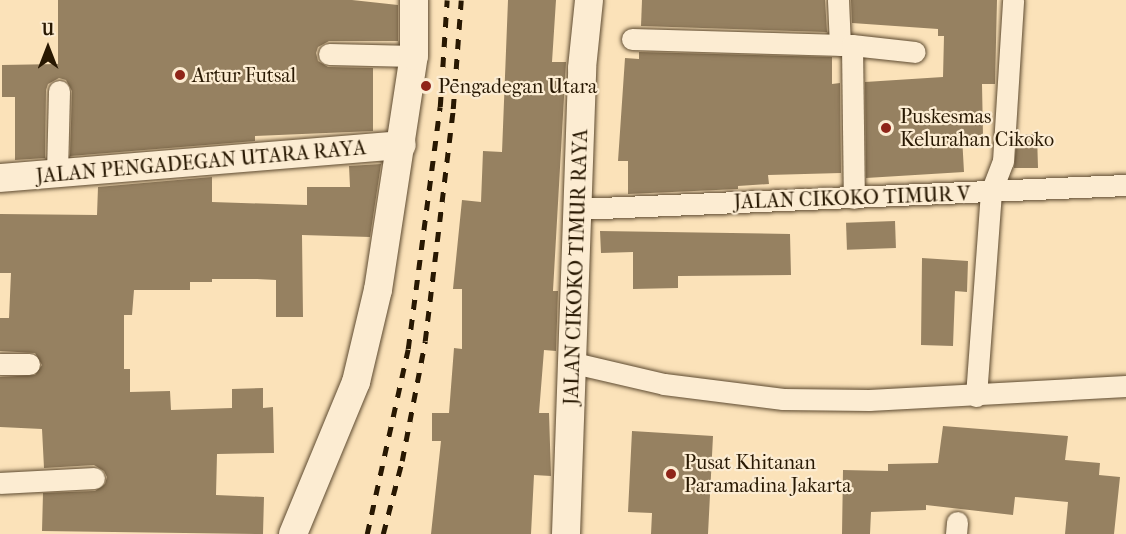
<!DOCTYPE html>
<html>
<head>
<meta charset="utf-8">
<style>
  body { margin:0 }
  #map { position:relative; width:1126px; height:534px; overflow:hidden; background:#fbe2b9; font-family:"IM FELL French Canon",serif }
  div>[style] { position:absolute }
  .building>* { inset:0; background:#968161; transform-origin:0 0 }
  .roads { filter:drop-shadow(0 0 2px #5d4a30) drop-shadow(0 0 2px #5d4a30) }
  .street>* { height:21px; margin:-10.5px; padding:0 10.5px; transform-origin:10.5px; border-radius:10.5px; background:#fcecd2 }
  .secondary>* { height:28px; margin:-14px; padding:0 14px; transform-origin:14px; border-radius:14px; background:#fcecd2 }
  .rail>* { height:4.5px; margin-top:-2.25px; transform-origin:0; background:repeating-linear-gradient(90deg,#281802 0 10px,transparent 0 20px) }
  .dots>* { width:16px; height:16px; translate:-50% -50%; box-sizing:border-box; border:3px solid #fcecd2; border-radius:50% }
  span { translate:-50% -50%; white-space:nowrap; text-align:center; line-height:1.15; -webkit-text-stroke:4.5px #fcecd2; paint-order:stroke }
  .poi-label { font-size:20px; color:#281802 }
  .left { translate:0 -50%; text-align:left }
  .street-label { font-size:20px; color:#281802 }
  .north { position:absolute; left:18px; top:18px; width:60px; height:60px; -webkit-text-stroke:4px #fcecd2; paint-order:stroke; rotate:0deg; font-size:16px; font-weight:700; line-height:24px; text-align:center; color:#281802 }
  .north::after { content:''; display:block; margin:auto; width:21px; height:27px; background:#281802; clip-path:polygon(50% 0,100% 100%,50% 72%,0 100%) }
</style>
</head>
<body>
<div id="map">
  <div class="building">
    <i style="clip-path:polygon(58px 0,352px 0,398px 5px,398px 41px,329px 41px,318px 47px,316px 53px,318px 61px,328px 67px,373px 68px,373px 131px,255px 136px,255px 141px,70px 156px,72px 91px,66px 80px,59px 78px,48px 84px,46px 90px,45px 158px,15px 160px,15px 97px,2px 97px,2px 65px,58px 64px)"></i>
    <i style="clip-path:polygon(508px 0,556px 0,552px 62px,566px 62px,553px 291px,558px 291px,556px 351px,544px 350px,539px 413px,549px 413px,551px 476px,534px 475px,531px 534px,431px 534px,441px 441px,432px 441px,432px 413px,449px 413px,454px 348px,462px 349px,462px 289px,453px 289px,462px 200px,481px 202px,483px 151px,502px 152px)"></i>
    <i style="clip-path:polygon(642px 0,825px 0,827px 32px,641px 26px)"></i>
    <i style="clip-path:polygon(851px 0,997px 0,995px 84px,982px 84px,983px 136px,962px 136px,964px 172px,866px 178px,865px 82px,943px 77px,944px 36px,938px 36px,938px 29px,852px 23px)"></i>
    <i style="clip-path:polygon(639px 52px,832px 57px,832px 84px,840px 83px,841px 173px,768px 175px,769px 184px,738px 186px,738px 189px,628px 194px,628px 161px,618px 161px,625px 58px,639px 59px)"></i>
    <i style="clip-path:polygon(1037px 134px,1038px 168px,1014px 168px,1017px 135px)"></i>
    <i style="clip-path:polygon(381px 164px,370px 237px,302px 235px,303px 317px,276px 317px,276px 280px,257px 279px,212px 279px,212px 282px,190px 282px,190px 290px,134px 290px,132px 315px,124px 315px,124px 369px,130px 369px,130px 392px,170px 391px,171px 410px,232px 408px,232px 389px,263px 388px,263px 408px,273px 407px,274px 453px,217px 454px,216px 495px,264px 497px,263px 534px,42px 531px,43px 493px,95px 491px,105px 484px,107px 477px,104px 471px,94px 465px,44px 468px,42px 429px,0 427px,0 377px,35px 375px,42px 365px,35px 353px,0 351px,0 318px,9px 318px,11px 273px,0 273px,0 214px,97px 215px,98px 187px,212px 177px,212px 202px,307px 205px,307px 187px,350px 187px,349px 166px)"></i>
    <i style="left:895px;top:221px;width:27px;height:49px;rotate:88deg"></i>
    <i style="clip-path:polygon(600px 231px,790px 234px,791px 275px,678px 276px,678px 288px,633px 289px,633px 252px,601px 253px)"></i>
    <i style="clip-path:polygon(922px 258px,968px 261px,967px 292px,955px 291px,953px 346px,921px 345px)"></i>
    <i style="clip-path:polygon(943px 426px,1068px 436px,1065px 460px,1100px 463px,1099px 475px,1120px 477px,1114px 534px,1065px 534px,1068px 502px,1015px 497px,1013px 515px,926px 505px,926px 510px,871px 512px,870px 534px,842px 534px,843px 470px,888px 471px,888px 464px,938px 463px)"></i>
    <i style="clip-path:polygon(632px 431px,713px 436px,708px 534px,651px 534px,652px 513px,628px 512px)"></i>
  </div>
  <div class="roads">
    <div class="street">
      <i style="left:838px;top:0;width:45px;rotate:87.5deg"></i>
      <i style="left:632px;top:39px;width:220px;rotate:1.6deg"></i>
      <i style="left:852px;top:45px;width:63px;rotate:6.3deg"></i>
      <i style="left:852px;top:45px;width:153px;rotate:89.3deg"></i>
      <i style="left:329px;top:54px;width:85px;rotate:1.3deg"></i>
      <i style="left:57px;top:173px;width:82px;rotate:-88.6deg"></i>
      <i style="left:578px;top:209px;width:549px;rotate:-2.51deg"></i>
      <i style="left:574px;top:363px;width:92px;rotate:13.1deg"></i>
      <i style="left:664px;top:384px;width:120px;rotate:7.2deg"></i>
      <i style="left:783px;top:399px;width:86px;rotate:0.7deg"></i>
      <i style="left:869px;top:400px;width:257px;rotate:-3.1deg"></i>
      <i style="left:0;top:364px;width:29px"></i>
      <i style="left:976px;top:396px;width:205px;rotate:-85.8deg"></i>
      <i style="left:991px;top:192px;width:33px;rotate:-69deg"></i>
      <i style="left:1003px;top:161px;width:161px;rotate:-86.4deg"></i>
      <i style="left:0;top:483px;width:94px;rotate:-3deg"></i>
      <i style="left:956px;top:534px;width:12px;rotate:-85deg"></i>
    </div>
    <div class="secondary">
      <i style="left:0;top:178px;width:403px;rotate:-4.7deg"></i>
      <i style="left:293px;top:534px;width:165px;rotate:-67.5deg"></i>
      <i style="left:356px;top:382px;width:95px;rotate:-76.6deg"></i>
      <i style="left:378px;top:290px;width:237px;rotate:-81.3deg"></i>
      <i style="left:414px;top:56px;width:56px;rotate:-90deg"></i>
      <i style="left:566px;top:534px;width:466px;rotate:-88deg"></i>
      <i style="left:582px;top:68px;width:68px;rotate:-84.1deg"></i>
    </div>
  </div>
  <div class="rail">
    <i style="left:367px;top:534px;width:189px;rotate:-77.5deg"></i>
    <i style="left:408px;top:349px;width:244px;rotate:-82.5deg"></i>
    <i style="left:440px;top:107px;width:107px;rotate:-86.3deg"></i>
    <i style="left:383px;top:534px;width:75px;rotate:-75.4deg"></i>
    <i style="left:402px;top:461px;width:122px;rotate:-79.1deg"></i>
    <i style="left:425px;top:341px;width:234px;rotate:-83.1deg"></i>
    <i style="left:453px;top:109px;width:109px;rotate:-85.8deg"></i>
  </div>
  <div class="dots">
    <i style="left:180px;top:75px;background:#8f2418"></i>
    <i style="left:426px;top:86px;background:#8f2418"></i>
    <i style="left:886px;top:128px;background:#8f2418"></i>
    <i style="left:671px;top:474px;background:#8f2418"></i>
  </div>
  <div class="poi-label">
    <span class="left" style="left:192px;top:75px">Artur Futsal</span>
    <span class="left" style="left:438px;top:86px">Pengadegan Utara</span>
    <span class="left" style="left:900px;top:128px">Puskesmas<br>Kelurahan Cikoko</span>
    <span class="left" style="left:684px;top:474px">Pusat Khitanan<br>Paramadina Jakarta</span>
  </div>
  <div class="street-label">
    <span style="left:201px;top:162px;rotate:-5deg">JALAN PENGADEGAN UTARA RAYA</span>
    <span style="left:852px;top:198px;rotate:-2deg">JALAN CIKOKO TIMUR V</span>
    <span style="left:576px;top:267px;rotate:-88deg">JALAN CIKOKO TIMUR RAYA</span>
  </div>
  <div class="north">U</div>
</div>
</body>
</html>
